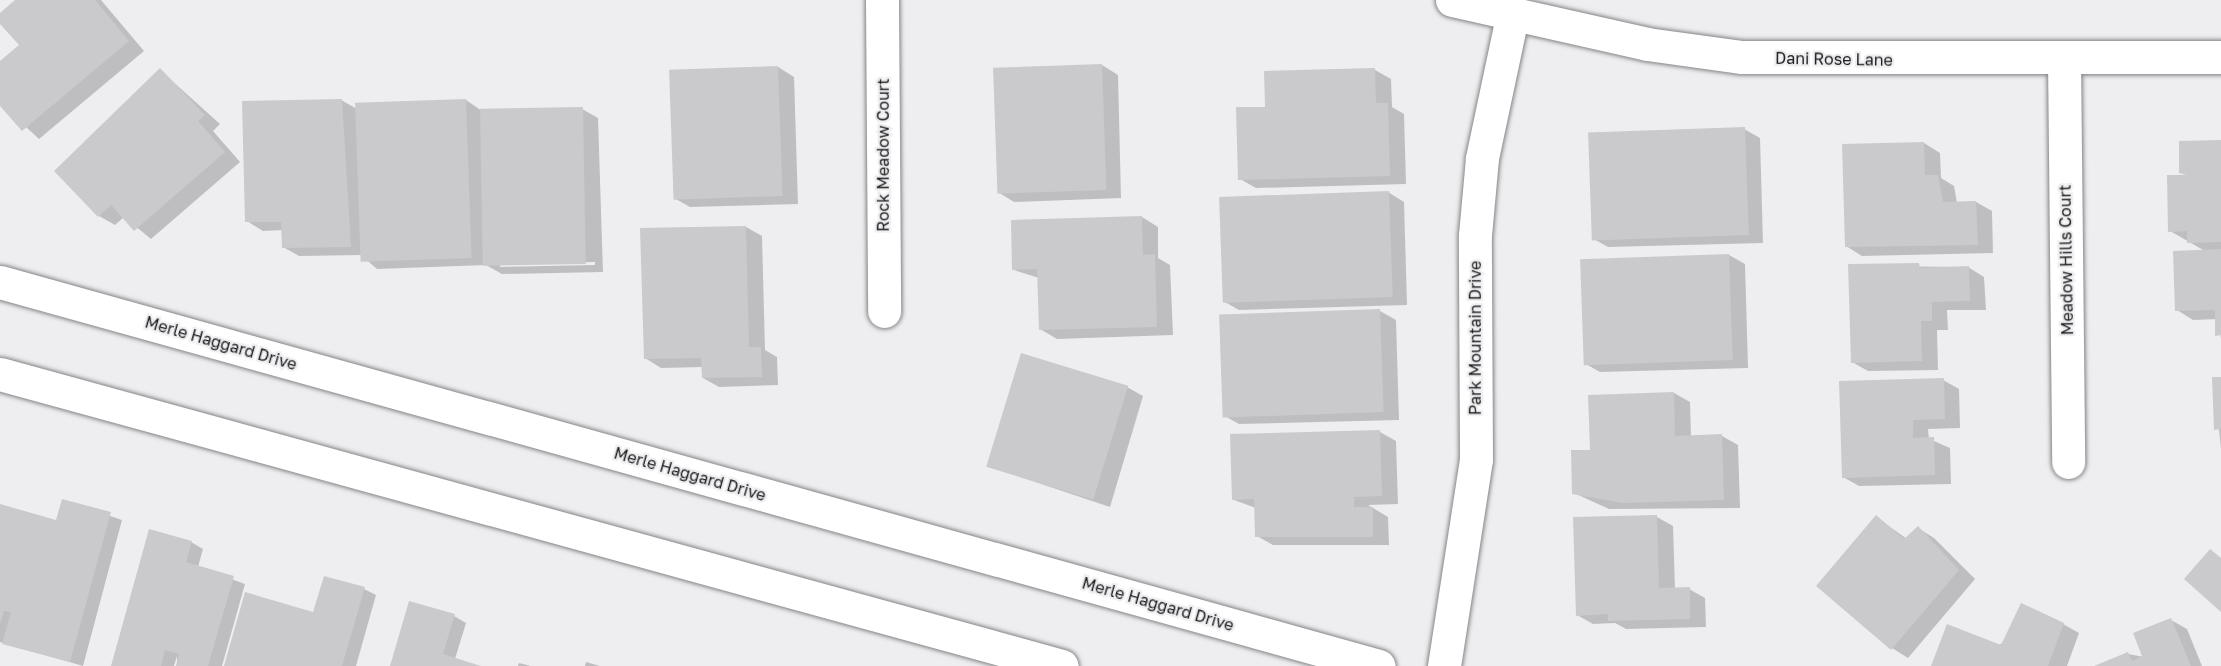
<!DOCTYPE html>
<html>
<head>
<meta charset="utf-8">
<style>
  body { margin:0 }
  #map { position:relative; width:2221px; height:666px; overflow:hidden; background:#eeeef1; font-family:"Golos Text",sans-serif }
  div>[style] { position:absolute }
  .shadow>* { inset:0; background:#0003 }
  .building>* { inset:0; background:#cac9cc; transform-origin:0 0 }
  .roads { filter:drop-shadow(0 0 2px #858588) drop-shadow(0 0 2px #858588) }
  .street>* { height:33px; margin:-16.5px; padding:0 16.5px; transform-origin:16.5px; border-radius:16.5px; background:#fff }
  .primary>* { height:33px; margin:-16.5px; padding:0 16.5px; transform-origin:16.5px; border-radius:16.5px; background:#fff }
  span { translate:-50% -50%; white-space:nowrap; text-align:center; line-height:1.15; -webkit-text-stroke:4.5px #eeeef1; paint-order:stroke }
  .street-label { font-size:16px; color:#1b1b1c }
</style>
</head>
<body>
<div id="map">
  <div class="shadow">
    <i style="clip-path:polygon(17px 0,101px 0,144px 51px,39px 139px,0 103px,0 63px,21px 46px,0 15px)"></i>
    <i style="clip-path:polygon(1102px 65px,1118px 75px,1121px 198px,1014px 202px,998px 192px,994px 69px)"></i>
    <i style="clip-path:polygon(778px 67px,794px 77px,798px 204px,690px 207px,674px 198px,671px 71px)"></i>
    <i style="clip-path:polygon(160px 70px,220px 124px,213px 131px,240px 162px,151px 239px,124px 217px,115px 225px,99px 216px)"></i>
    <i style="clip-path:polygon(1375px 70px,1391px 79px,1392px 107px,1404px 114px,1406px 184px,1256px 188px,1240px 179px,1267px 108px,1266px 72px)"></i>
    <i style="clip-path:polygon(evenodd,341px 100px,357px 109px,466px 100px,482px 111px,582px 109px,598px 118px,603px 272px,502px 274px,486px 265px,377px 269px,361px 255px,299px 256px,283px 247px,283px 230px,263px 231px,247px 221px,341px 100px,595px 262px,595px 265px,500px 267px,500px 264px,595px 262px)"></i>
    <i style="clip-path:polygon(1744px 129px,1760px 138px,1763px 243px,1608px 247px,1592px 238px)"></i>
    <i style="clip-path:polygon(2221px 142px,2221px 339px,2218px 319px,2193px 320px,2177px 310px,2205px 251px,2170px 231px,2188px 176px)"></i>
    <i style="clip-path:polygon(1924px 143px,1940px 153px,1941px 178px,1954px 186px,1957px 203px,1976px 202px,1992px 211px,1993px 253px,1862px 256px,1846px 246px)"></i>
    <i style="clip-path:polygon(1388px 192px,1404px 202px,1407px 305px,1239px 310px,1223px 301px)"></i>
    <i style="clip-path:polygon(1142px 217px,1158px 227px,1158px 258px,1170px 265px,1173px 335px,1057px 339px,1040px 329px,1039px 278px,1014px 270px)"></i>
    <i style="clip-path:polygon(746px 227px,762px 236px,765px 350px,777px 357px,778px 385px,719px 387px,703px 378px,703px 367px,661px 368px,645px 358px)"></i>
    <i style="clip-path:polygon(1729px 255px,1745px 264px,1748px 368px,1600px 372px,1584px 363px)"></i>
    <i style="clip-path:polygon(1849px 266px,1968px 267px,1984px 277px,1986px 310px,1947px 310px,1948px 330px,1937px 330px,1938px 370px,1868px 371px,1852px 362px)"></i>
    <i style="clip-path:polygon(1380px 311px,1396px 320px,1399px 420px,1239px 424px,1223px 415px)"></i>
    <i style="clip-path:polygon(2221px 378px,2221px 449px,2214px 379px)"></i>
    <i style="clip-path:polygon(1943px 380px,1959px 389px,1960px 428px,1928px 429px,1929px 439px,1950px 448px,1951px 484px,1859px 486px,1843px 477px)"></i>
    <i style="clip-path:polygon(1127px 387px,1143px 396px,1110px 507px,988px 466px)"></i>
    <i style="clip-path:polygon(1674px 393px,1690px 402px,1691px 437px,1722px 436px,1738px 445px,1740px 508px,1609px 509px,1574px 493px)"></i>
    <i style="clip-path:polygon(1380px 432px,1396px 441px,1398px 504px,1368px 505px,1388px 517px,1389px 545px,1273px 545px,1257px 536px,1256px 508px,1234px 500px)"></i>
    <i style="clip-path:polygon(63px 500px,122px 520px,83px 666px,0 642px,0 506px,57px 521px)"></i>
    <i style="clip-path:polygon(1657px 517px,1673px 526px,1675px 589px,1689px 589px,1705px 598px,1706px 627px,1626px 629px,1615px 623px,1593px 624px,1577px 615px)"></i>
    <i style="clip-path:polygon(1876px 517px,1907px 539px,1918px 528px,1934px 538px,1975px 579px,1908px 658px,1892px 648px)"></i>
    <i style="clip-path:polygon(191px 542px,203px 549px,198px 567px,245px 584px,222px 666px,177px 666px,177px 656px,174px 666px,112px 666px)"></i>
    <i style="clip-path:polygon(364px 589px,376px 595px,356px 666px,225px 666px)"></i>
    <i style="clip-path:polygon(454px 616px,466px 623px,455px 659px,478px 666px,391px 666px)"></i>
    <i style="clip-path:polygon(2171px 620px,2187px 629px,2202px 666px,2098px 666px,2128px 654px,2144px 657px)"></i>
    <i style="clip-path:polygon(2063px 624px,2079px 633px,2067px 666px,1933px 666px)"></i>
    <i style="clip-path:polygon(586px 662px,600px 666px,585px 666px)"></i>
    <i style="clip-path:polygon(519px 663px,531px 666px,518px 666px)"></i>
  </div>
  <div class="building">
    <i style="clip-path:polygon(15px 0,95px 0,129px 41px,22px 131px,0 106px,0 61px,19px 45px,0 24px,0 13px)"></i>
    <i style="left:1102px;top:64px;width:126px;height:109px;rotate:88deg"></i>
    <i style="left:778px;top:66px;width:130px;height:109px;rotate:88deg"></i>
    <i style="clip-path:polygon(160px 68px,205px 115px,198px 121px,225px 152px,134px 231px,111px 205px,98px 217px,54px 171px)"></i>
    <i style="clip-path:polygon(1375px 68px,1376px 103px,1388px 103px,1390px 176px,1238px 180px,1236px 107px,1265px 107px,1264px 71px)"></i>
    <i style="clip-path:polygon(342px 99px,351px 247px,282px 248px,281px 222px,245px 222px,242px 101px)"></i>
    <i style="left:466px;top:99px;width:159px;height:111px;rotate:88deg"></i>
    <i style="left:583px;top:107px;width:157px;height:103px;rotate:89deg"></i>
    <i style="left:1745px;top:127px;width:108px;height:157px;rotate:88deg"></i>
    <i style="clip-path:polygon(2221px 140px,2221px 242px,2187px 243px,2187px 231px,2168px 232px,2167px 175px,2186px 175px,2179px 173px,2179px 141px)"></i>
    <i style="clip-path:polygon(1924px 142px,1925px 175px,1938px 175px,1943px 202px,1976px 201px,1978px 245px,1845px 247px,1842px 144px)"></i>
    <i style="left:1389px;top:191px;width:106px;height:170px;rotate:88deg"></i>
    <i style="clip-path:polygon(1142px 216px,1143px 255px,1155px 254px,1157px 327px,1039px 330px,1037px 269px,1012px 270px,1011px 220px)"></i>
    <i style="clip-path:polygon(746px 226px,749px 347px,761px 347px,762px 377px,702px 378px,701px 358px,644px 359px,640px 228px)"></i>
    <i style="clip-path:polygon(2221px 249px,2221px 335px,2215px 336px,2215px 310px,2175px 311px,2173px 251px)"></i>
    <i style="left:1729px;top:254px;width:106px;height:149px;rotate:88deg"></i>
    <i style="clip-path:polygon(1919px 263px,1920px 268px,1969px 266px,1970px 301px,1932px 302px,1932px 321px,1921px 321px,1922px 361px,1851px 363px,1848px 264px)"></i>
    <i style="left:1380px;top:309px;width:103px;height:161px;rotate:88deg"></i>
    <i style="left:1021px;top:353px;width:112px;height:119px;rotate:17deg"></i>
    <i style="clip-path:polygon(2212px 377px,2221px 377px,2221px 429px,2214px 430px)"></i>
    <i style="clip-path:polygon(1944px 378px,1945px 419px,1913px 420px,1913px 438px,1934px 437px,1935px 475px,1842px 478px,1839px 381px)"></i>
    <i style="clip-path:polygon(1674px 392px,1675px 436px,1722px 434px,1724px 500px,1623px 503px,1572px 494px,1571px 450px,1590px 450px,1588px 395px)"></i>
    <i style="clip-path:polygon(1380px 430px,1382px 496px,1354px 497px,1354px 507px,1373px 507px,1373px 537px,1255px 537px,1254px 499px,1232px 500px,1230px 434px)"></i>
    <i style="clip-path:polygon(62px 499px,111px 512px,70px 662px,2px 644px,11px 612px,4px 611px,0 624px,0 504px,56px 520px)"></i>
    <i style="clip-path:polygon(1657px 515px,1659px 588px,1690px 587px,1690px 619px,1608px 621px,1608px 614px,1576px 616px,1573px 517px)"></i>
    <i style="clip-path:polygon(1876px 515px,1904px 539px,1918px 526px,1959px 570px,1891px 650px,1816px 586px)"></i>
    <i style="clip-path:polygon(149px 529px,192px 541px,186px 562px,234px 576px,208px 666px,176px 666px,179px 654px,165px 650px,161px 666px,111px 666px)"></i>
    <i style="clip-path:polygon(2210px 549px,2221px 558px,2221px 612px,2184px 579px)"></i>
    <i style="clip-path:polygon(324px 576px,365px 587px,342px 666px,224px 666px,245px 592px,313px 612px)"></i>
    <i style="clip-path:polygon(409px 601px,455px 614px,443px 654px,481px 666px,390px 666px)"></i>
    <i style="clip-path:polygon(2021px 603px,2064px 623px,2048px 666px,1931px 666px,1947px 624px,2001px 645px)"></i>
    <i style="clip-path:polygon(2171px 618px,2191px 666px,2094px 666px,2128px 652px,2132px 661px,2142px 656px,2133px 633px)"></i>
  </div>
  <div class="roads">
    <div class="street">
      <i style="left:882px;top:0;width:311px;rotate:89.6deg"></i>
      <i style="left:1452px;top:0;width:200px;rotate:12.7deg"></i>
      <i style="left:1647px;top:44px;width:96px;rotate:7.8deg"></i>
      <i style="left:1742px;top:57px;width:479px"></i>
      <i style="left:2064px;top:58px;width:404px;rotate:89.4deg"></i>
      <i style="left:1444px;top:666px;width:209px;rotate:-81.2deg"></i>
      <i style="left:1476px;top:459px;width:224px;rotate:-90.3deg"></i>
      <i style="left:1475px;top:235px;width:77px;rotate:-84.8deg"></i>
      <i style="left:1482px;top:158px;width:149px;rotate:-78deg"></i>
    </div>
    <div class="primary">
      <i style="left:0;top:282px;width:1431px;rotate:15.56deg"></i>
      <i style="left:0;top:374px;width:1101px;rotate:15.37deg"></i>
    </div>
  </div>
  <div class="street-label">
    <span style="left:1834px;top:59px;rotate:1deg">Dani Rose Lane</span>
    <span style="left:883px;top:155px;rotate:-90deg">Rock Meadow Court</span>
    <span style="left:2066px;top:260px;rotate:-91deg">Meadow Hills Court</span>
    <span style="left:1475px;top:338px;rotate:-90deg">Park Mountain Drive</span>
    <span style="left:221px;top:343px;rotate:16deg">Merle Haggard Drive</span>
    <span style="left:690px;top:474px;rotate:16deg">Merle Haggard Drive</span>
    <span style="left:1158px;top:604px;rotate:16deg">Merle Haggard Drive</span>
  </div>
</div>
</body>
</html>
